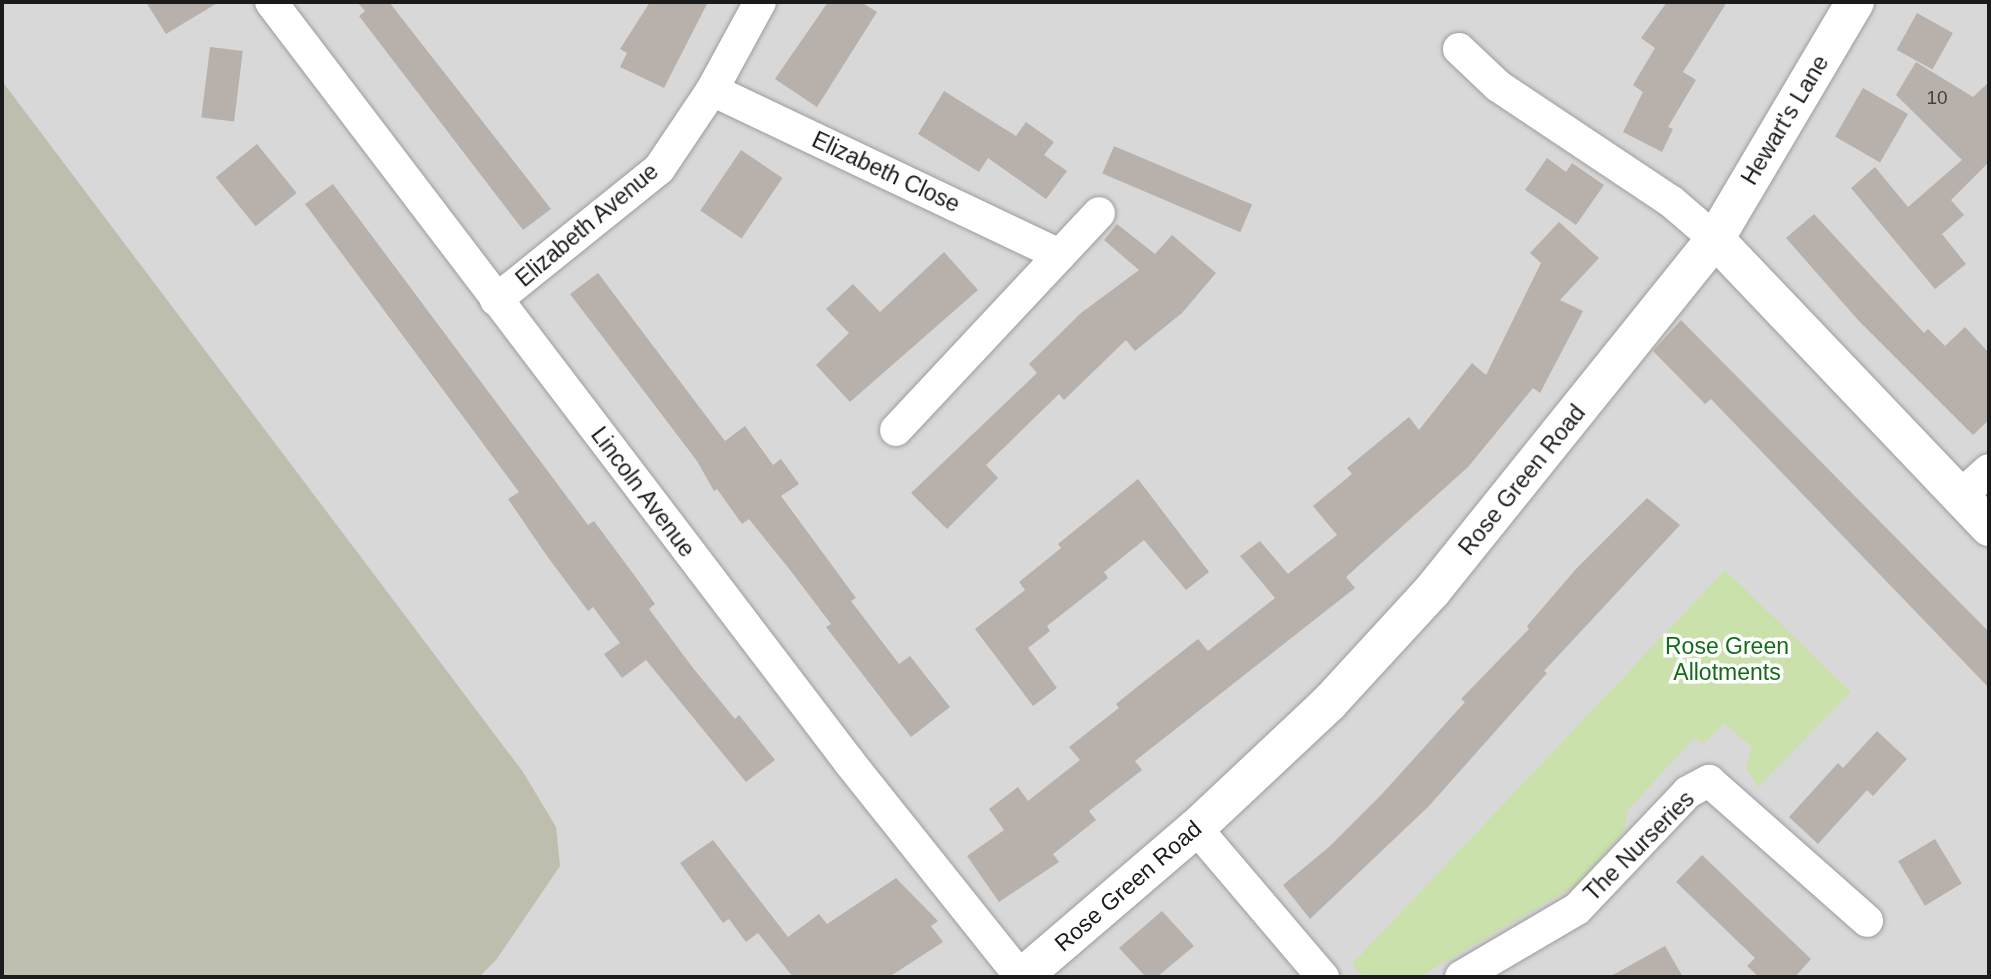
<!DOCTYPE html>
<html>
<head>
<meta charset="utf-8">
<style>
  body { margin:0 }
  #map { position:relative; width:1991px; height:979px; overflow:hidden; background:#ebe7e1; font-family:Helvetica,sans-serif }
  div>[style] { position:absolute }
  .residential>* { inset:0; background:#d9d8d8; transform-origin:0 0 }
  .construction>* { inset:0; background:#bfbdae }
  .grass>* { inset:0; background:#cae1ab }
  .building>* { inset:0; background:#b8b0ab; transform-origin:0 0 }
  .roads { filter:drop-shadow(0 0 2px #9c9c9c) drop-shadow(0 0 2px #9c9c9c) }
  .minor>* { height:32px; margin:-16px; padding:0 16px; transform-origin:16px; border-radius:16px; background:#fff }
  .tertiary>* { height:38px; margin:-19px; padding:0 19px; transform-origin:19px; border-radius:19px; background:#fff }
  span { translate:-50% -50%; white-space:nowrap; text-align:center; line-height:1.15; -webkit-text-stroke:7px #fff; paint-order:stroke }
  .number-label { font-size:19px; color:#42403f }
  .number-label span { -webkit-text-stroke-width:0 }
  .street-label { font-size:23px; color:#1b1b1b }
  .park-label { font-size:23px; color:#156c16 }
  .frame { position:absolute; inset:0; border:4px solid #1b1b1b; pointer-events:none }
</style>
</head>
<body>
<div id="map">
  <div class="residential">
    <i style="left:2px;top:2px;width:1987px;height:975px"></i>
  </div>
  <div class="construction">
    <i style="clip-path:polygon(2px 81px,523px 772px,556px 827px,560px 866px,496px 960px,479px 977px,2px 977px)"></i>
  </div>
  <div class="grass">
    <i style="clip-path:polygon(1725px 570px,1851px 692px,1758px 787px,1746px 768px,1752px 747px,1724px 723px,1704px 744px,1695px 737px,1628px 810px,1624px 832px,1575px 886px,1419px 977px,1364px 977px,1352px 964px)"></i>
  </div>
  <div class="building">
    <i style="clip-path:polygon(146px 2px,219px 2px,166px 34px)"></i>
    <i style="clip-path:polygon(357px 2px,389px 2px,551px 209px,523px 230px,359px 16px,365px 11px)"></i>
    <i style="clip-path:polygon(650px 2px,708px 2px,664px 88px,620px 67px,627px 53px,620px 49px)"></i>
    <i style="clip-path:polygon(828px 2px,861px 2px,877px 12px,817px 107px,775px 79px)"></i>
    <i style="clip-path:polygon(1667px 2px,1727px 2px,1683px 72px,1696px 80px,1668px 127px,1673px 129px,1662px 152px,1623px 132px,1643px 92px,1633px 85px,1655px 48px,1641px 38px)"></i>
    <i style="left:1917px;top:13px;width:41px;height:42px;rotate:29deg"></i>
    <i style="left:210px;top:47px;width:33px;height:71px;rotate:7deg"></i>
    <i style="clip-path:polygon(1916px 62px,1973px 97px,1989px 82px,1989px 162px,1951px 200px,1964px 215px,1942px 234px,1966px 264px,1935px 289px,1851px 188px,1875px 167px,1908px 207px,1962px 160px,1896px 95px)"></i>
    <i style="left:1863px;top:88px;width:52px;height:56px;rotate:30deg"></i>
    <i style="clip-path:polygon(944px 91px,1016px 136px,1026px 122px,1054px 142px,1044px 155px,1067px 171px,1046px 199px,988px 158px,979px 172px,918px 134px)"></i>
    <i style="left:257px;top:144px;width:63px;height:53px;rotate:51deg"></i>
    <i style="left:1114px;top:146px;width:150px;height:30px;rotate:23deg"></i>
    <i style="left:741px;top:150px;width:50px;height:73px;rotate:34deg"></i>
    <i style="clip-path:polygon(1547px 158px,1566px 172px,1572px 163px,1604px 185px,1576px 225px,1525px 190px)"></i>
    <i style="clip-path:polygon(333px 184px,588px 525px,594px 521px,640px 583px,655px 604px,649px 609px,693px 668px,735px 719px,739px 715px,775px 760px,746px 782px,646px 660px,622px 678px,604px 654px,620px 643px,593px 607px,588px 611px,547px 556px,508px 499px,519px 492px,305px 204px)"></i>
    <i style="clip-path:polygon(1814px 214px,1924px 333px,1928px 329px,1945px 346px,1965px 327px,1989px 353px,1989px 420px,1973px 435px,1858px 320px,1786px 238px)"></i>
    <i style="clip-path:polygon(1559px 222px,1599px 258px,1560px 300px,1583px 311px,1540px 393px,1533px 388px,1468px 467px,1346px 577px,1355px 588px,1135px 761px,1142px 770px,1089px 811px,1096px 820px,1053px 854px,1059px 862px,999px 902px,967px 856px,1004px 830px,989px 809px,1018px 787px,1028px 801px,1080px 760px,1069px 747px,1119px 708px,1116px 704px,1137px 687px,1198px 639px,1208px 651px,1275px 598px,1240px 556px,1260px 541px,1288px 574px,1337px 535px,1313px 506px,1352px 474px,1347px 468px,1409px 417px,1419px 430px,1472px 363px,1486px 375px,1541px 263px,1530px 253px)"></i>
    <i style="clip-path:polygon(1117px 224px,1155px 254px,1172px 235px,1216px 273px,1182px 313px,1135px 351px,1126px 340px,1064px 400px,1059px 394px,986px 465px,998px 478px,947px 529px,911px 493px,1037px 373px,1029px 364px,1081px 313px,1139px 270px,1104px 240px)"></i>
    <i style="clip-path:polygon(944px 252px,978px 290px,850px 402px,816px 365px,849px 333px,826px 309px,853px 284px,880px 312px)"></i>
    <i style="clip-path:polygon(598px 273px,725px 441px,745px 426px,773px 465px,781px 459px,799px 484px,781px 496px,856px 598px,851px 601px,899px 664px,910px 656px,950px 707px,911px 737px,826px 627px,831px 624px,790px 570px,749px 519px,742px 524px,717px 489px,714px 491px,697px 461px,570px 294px)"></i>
    <i style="clip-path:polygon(1681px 320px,1989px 632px,1989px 688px,1711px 399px,1705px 404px,1653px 351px)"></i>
    <i style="clip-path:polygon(1138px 479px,1209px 572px,1186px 590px,1144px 540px,1104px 572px,1108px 578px,1047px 626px,1050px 631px,1028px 648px,1057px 688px,1033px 706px,975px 629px,1025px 590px,1019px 582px,1061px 548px,1058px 544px)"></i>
    <i style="clip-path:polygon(1647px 498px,1680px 525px,1544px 671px,1547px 673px,1429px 806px,1310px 919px,1283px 885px,1329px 847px,1382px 794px,1465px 702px,1461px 699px,1529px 629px,1527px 626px,1576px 569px)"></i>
    <i style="clip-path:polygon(1877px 731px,1907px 759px,1873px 796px,1867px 790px,1818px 844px,1789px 817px,1838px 763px,1843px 768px)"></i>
    <i style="left:1935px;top:839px;width:52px;height:43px;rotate:59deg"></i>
    <i style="clip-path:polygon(713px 840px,788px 937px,819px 914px,827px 924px,896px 878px,938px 921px,931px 926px,943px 942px,889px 977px,793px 977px,758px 933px,746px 942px,729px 919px,723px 923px,680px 863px)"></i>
    <i style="clip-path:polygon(1702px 855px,1811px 959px,1795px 977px,1759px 977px,1747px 966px,1755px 958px,1676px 882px)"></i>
    <i style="clip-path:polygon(1162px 911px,1194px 946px,1157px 977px,1146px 977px,1119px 948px)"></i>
    <i style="clip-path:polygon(1665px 946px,1683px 977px,1609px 977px)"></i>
  </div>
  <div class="roads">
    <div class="minor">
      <i style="left:271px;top:2px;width:956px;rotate:52.73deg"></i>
      <i style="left:850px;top:763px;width:274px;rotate:51.4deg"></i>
      <i style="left:1459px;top:49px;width:54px;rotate:43.5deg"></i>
      <i style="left:1498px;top:86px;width:209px;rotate:33.7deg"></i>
      <i style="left:1672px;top:202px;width:57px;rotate:40.7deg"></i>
      <i style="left:712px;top:90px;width:385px;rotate:25.4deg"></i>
      <i style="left:496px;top:300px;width:209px;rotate:-38.8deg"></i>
      <i style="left:659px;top:169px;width:95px;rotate:-56.1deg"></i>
      <i style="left:712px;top:90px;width:100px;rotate:-61.4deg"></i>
      <i style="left:896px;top:430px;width:297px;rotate:-46.9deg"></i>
      <i style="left:1959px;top:497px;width:40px;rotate:-42deg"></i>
      <i style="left:1196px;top:828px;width:196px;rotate:49.6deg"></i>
      <i style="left:1461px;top:977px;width:134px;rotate:-30.4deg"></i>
      <i style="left:1577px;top:909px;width:161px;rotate:-46.5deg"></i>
      <i style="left:1688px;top:792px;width:24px;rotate:-28deg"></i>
      <i style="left:1709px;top:781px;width:211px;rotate:41.5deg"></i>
    </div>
    <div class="tertiary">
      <i style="left:1715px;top:239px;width:398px;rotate:46.4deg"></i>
      <i style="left:1022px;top:977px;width:229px;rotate:-40.6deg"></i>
      <i style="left:1196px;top:828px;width:183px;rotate:-43.2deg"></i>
      <i style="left:1329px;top:703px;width:152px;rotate:-47.4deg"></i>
      <i style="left:1432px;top:591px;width:452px;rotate:-51.2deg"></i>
      <i style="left:1715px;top:239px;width:275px;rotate:-59.4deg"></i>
    </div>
  </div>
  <div class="number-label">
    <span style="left:1937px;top:98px">10</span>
  </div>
  <div class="street-label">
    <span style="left:1785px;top:120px;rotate:-59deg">Hewart's Lane</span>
    <span style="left:886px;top:172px;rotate:25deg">Elizabeth Close</span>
    <span style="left:587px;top:225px;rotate:-40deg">Elizabeth Avenue</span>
    <span style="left:1522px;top:480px;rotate:-51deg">Rose Green Road</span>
    <span style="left:643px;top:492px;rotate:53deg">Lincoln Avenue</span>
    <span style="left:1639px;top:846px;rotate:-45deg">The Nurseries</span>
    <span style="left:1128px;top:886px;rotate:-41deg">Rose Green Road</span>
  </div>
  <div class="park-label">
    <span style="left:1727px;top:659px">Rose Green<br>Allotments</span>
  </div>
  <div class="frame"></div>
</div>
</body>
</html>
